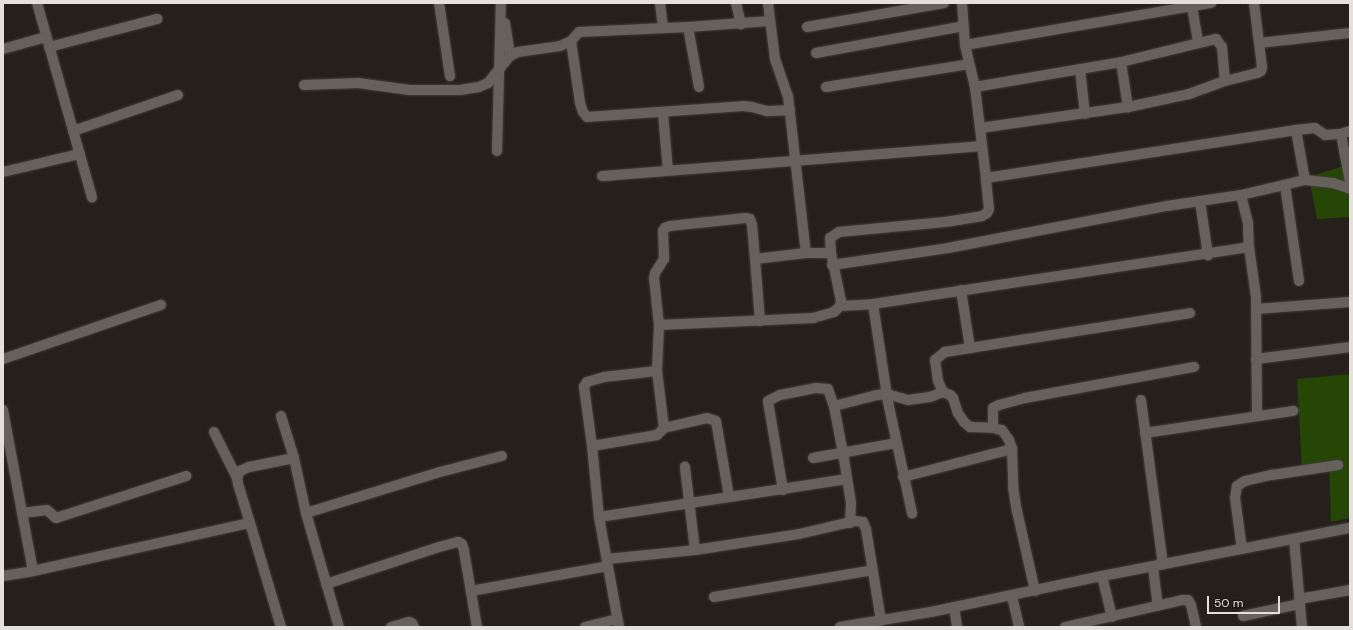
<!DOCTYPE html>
<html>
<head>
<meta charset="utf-8">
<style>
  body { margin:0 }
  #map { position:relative; width:1353px; height:630px; overflow:hidden; background:#26201d; font-family:"DM Sans",sans-serif }
  div>[style] { position:absolute }
  .green>* { inset:0; background:#254605 }
  .roads { filter:drop-shadow(0 0 1px #423d3a) drop-shadow(0 0 1px #423d3a) }
  .street>* { height:10px; margin:-5px; padding:0 5px; transform-origin:5px; border-radius:5px; background:#67615d }
  span { translate:-50% -50%; white-space:nowrap; text-align:center; line-height:1.15; -webkit-text-stroke:4px #1c1714; paint-order:stroke }
  .frame { position:absolute; inset:0; border:4px solid #e3e0dd; pointer-events:none }
  .scale { position:absolute; left:1207px; top:596px; width:73px; height:18px; box-sizing:border-box; border:2px solid #e3e0dd; border-top:0; padding-left:5px; font-size:12px; line-height:14px; white-space:nowrap; color:#e3e0dd; -webkit-text-stroke:3px #1c1714; paint-order:stroke }
</style>
</head>
<body>
<div id="map">
  <div class="green">
    <i style="clip-path:polygon(1340px 167px,1350px 167px,1350px 217px,1317px 219px,1309px 177px)"></i>
    <i style="clip-path:polygon(1350px 374px,1350px 518px,1331px 522px,1329px 462px,1302px 468px,1297px 379px)"></i>
  </div>
  <div class="roads">
    <div class="street">
      <i style="left:37px;top:3px;width:202px;rotate:74.2deg"></i>
      <i style="left:439px;top:3px;width:74px;rotate:81.4deg"></i>
      <i style="left:660px;top:3px;width:25px;rotate:83deg"></i>
      <i style="left:736px;top:3px;width:22px;rotate:77deg"></i>
      <i style="left:768px;top:3px;width:56px;rotate:82.9deg"></i>
      <i style="left:775px;top:59px;width:39px;rotate:71deg"></i>
      <i style="left:788px;top:96px;width:158px;rotate:83.5deg"></i>
      <i style="left:962px;top:3px;width:42px;rotate:85.9deg"></i>
      <i style="left:965px;top:45px;width:43px;rotate:76.6deg"></i>
      <i style="left:975px;top:87px;width:148px;rotate:-9.7deg"></i>
      <i style="left:1121px;top:62px;width:46px;rotate:81.2deg"></i>
      <i style="left:1128px;top:107px;width:62px;rotate:-12deg"></i>
      <i style="left:1189px;top:94px;width:38px;rotate:-20deg"></i>
      <i style="left:1225px;top:81px;width:33px;rotate:-14deg"></i>
      <i style="left:1257px;top:73px;width:4px;rotate:-27deg"></i>
      <i style="left:1261px;top:71px;width:4px;rotate:-76deg"></i>
      <i style="left:1262px;top:67px;width:24px;rotate:-97deg"></i>
      <i style="left:1259px;top:43px;width:92px;rotate:-6.3deg"></i>
      <i style="left:1254px;top:3px;width:40px;rotate:82.9deg"></i>
      <i style="left:1192px;top:7px;width:36px;rotate:80deg"></i>
      <i style="left:505px;top:23px;width:33px;rotate:81deg"></i>
      <i style="left:807px;top:27px;width:139px;rotate:-9.9deg"></i>
      <i style="left:571px;top:41px;width:63px;rotate:81.7deg"></i>
      <i style="left:580px;top:103px;width:9px;rotate:72deg"></i>
      <i style="left:583px;top:112px;width:6px;rotate:51deg"></i>
      <i style="left:587px;top:117px;width:156px;rotate:-4deg"></i>
      <i style="left:743px;top:106px;width:9px;rotate:6deg"></i>
      <i style="left:752px;top:107px;width:16px;rotate:15deg"></i>
      <i style="left:767px;top:111px;width:23px;rotate:-2deg"></i>
      <i style="left:965px;top:45px;width:250px;rotate:-9.7deg"></i>
      <i style="left:49px;top:47px;width:112px;rotate:-14.5deg"></i>
      <i style="left:3px;top:49px;width:45px;rotate:-15.6deg"></i>
      <i style="left:816px;top:53px;width:150px;rotate:-10.3deg"></i>
      <i style="left:1121px;top:62px;width:98px;rotate:-13.6deg"></i>
      <i style="left:1216px;top:39px;width:10px;rotate:53deg"></i>
      <i style="left:1222px;top:47px;width:34px;rotate:85deg"></i>
      <i style="left:1080px;top:69px;width:45px;rotate:83.7deg"></i>
      <i style="left:304px;top:85px;width:54px;rotate:-2.1deg"></i>
      <i style="left:358px;top:83px;width:52px;rotate:7.7deg"></i>
      <i style="left:410px;top:90px;width:50px"></i>
      <i style="left:460px;top:90px;width:19px;rotate:-9deg"></i>
      <i style="left:479px;top:87px;width:10px;rotate:-24deg"></i>
      <i style="left:488px;top:83px;width:35px;rotate:-51deg"></i>
      <i style="left:510px;top:56px;width:9px;rotate:-27deg"></i>
      <i style="left:518px;top:52px;width:42px;rotate:-8.1deg"></i>
      <i style="left:560px;top:46px;width:12px;rotate:-24deg"></i>
      <i style="left:571px;top:41px;width:12px;rotate:-48deg"></i>
      <i style="left:579px;top:32px;width:109px;rotate:-2.6deg"></i>
      <i style="left:699px;top:87px;width:61px;rotate:-100.4deg"></i>
      <i style="left:688px;top:27px;width:82px;rotate:-4.2deg"></i>
      <i style="left:826px;top:87px;width:145px;rotate:-9.1deg"></i>
      <i style="left:975px;top:87px;width:92px;rotate:83.1deg"></i>
      <i style="left:986px;top:178px;width:314px;rotate:-8.8deg"></i>
      <i style="left:1296px;top:130px;width:19px;rotate:-6deg"></i>
      <i style="left:1315px;top:128px;width:12px;rotate:35deg"></i>
      <i style="left:1325px;top:135px;width:16px;rotate:-4deg"></i>
      <i style="left:663px;top:113px;width:58px;rotate:85.1deg"></i>
      <i style="left:980px;top:128px;width:149px;rotate:-8.1deg"></i>
      <i style="left:73px;top:131px;width:111px;rotate:-18.9deg"></i>
      <i style="left:1350px;top:131px;width:9px;rotate:162deg"></i>
      <i style="left:1341px;top:134px;width:49px;rotate:79.4deg"></i>
      <i style="left:497px;top:151px;width:148px;rotate:-88.5deg"></i>
      <i style="left:3px;top:172px;width:79px;rotate:-13.2deg"></i>
      <i style="left:602px;top:176px;width:380px;rotate:-4.5deg"></i>
      <i style="left:1305px;top:180px;width:28px;rotate:6deg"></i>
      <i style="left:1333px;top:183px;width:18px;rotate:19deg"></i>
      <i style="left:1285px;top:185px;width:97px;rotate:81.7deg"></i>
      <i style="left:1241px;top:195px;width:30px;rotate:76deg"></i>
      <i style="left:1248px;top:224px;width:23px;rotate:88deg"></i>
      <i style="left:1249px;top:247px;width:50px;rotate:82deg"></i>
      <i style="left:1256px;top:297px;width:118px;rotate:89.5deg"></i>
      <i style="left:1200px;top:201px;width:55px;rotate:81.6deg"></i>
      <i style="left:831px;top:253px;width:15px;rotate:-94deg"></i>
      <i style="left:830px;top:238px;width:11px;rotate:-34deg"></i>
      <i style="left:839px;top:232px;width:106px;rotate:-5.4deg"></i>
      <i style="left:945px;top:222px;width:37px;rotate:-9deg"></i>
      <i style="left:982px;top:216px;width:6px;rotate:-31deg"></i>
      <i style="left:987px;top:213px;width:4px;rotate:-63deg"></i>
      <i style="left:989px;top:209px;width:31px;rotate:-96deg"></i>
      <i style="left:832px;top:265px;width:117px;rotate:-8.3deg"></i>
      <i style="left:948px;top:248px;width:223px;rotate:-10.9deg"></i>
      <i style="left:1167px;top:206px;width:75px;rotate:-8.5deg"></i>
      <i style="left:1241px;top:195px;width:66px;rotate:-13.2deg"></i>
      <i style="left:1305px;top:180px;width:51px;rotate:-100.2deg"></i>
      <i style="left:961px;top:290px;width:59px;rotate:81.2deg"></i>
      <i style="left:873px;top:304px;width:380px;rotate:-8.6deg"></i>
      <i style="left:1257px;top:309px;width:93px;rotate:-4.3deg"></i>
      <i style="left:760px;top:321px;width:62px;rotate:-94.6deg"></i>
      <i style="left:755px;top:259px;width:51px;rotate:-6.7deg"></i>
      <i style="left:806px;top:253px;width:25px"></i>
      <i style="left:831px;top:253px;width:49px;rotate:78.2deg"></i>
      <i style="left:841px;top:301px;width:5px;rotate:101deg"></i>
      <i style="left:840px;top:306px;width:33px;rotate:-3deg"></i>
      <i style="left:873px;top:304px;width:99px;rotate:81.3deg"></i>
      <i style="left:888px;top:402px;width:114px;rotate:77.8deg"></i>
      <i style="left:659px;top:325px;width:47px;rotate:-96.1deg"></i>
      <i style="left:654px;top:278px;width:5px;rotate:-79deg"></i>
      <i style="left:655px;top:273px;width:17px;rotate:-57deg"></i>
      <i style="left:664px;top:259px;width:28px;rotate:-92deg"></i>
      <i style="left:663px;top:231px;width:4px;rotate:-56deg"></i>
      <i style="left:665px;top:228px;width:5px;rotate:-22deg"></i>
      <i style="left:670px;top:226px;width:76px;rotate:-6deg"></i>
      <i style="left:746px;top:218px;width:4px;rotate:14deg"></i>
      <i style="left:750px;top:219px;width:6px;rotate:72deg"></i>
      <i style="left:752px;top:225px;width:34px;rotate:85deg"></i>
      <i style="left:3px;top:359px;width:167px;rotate:-18.9deg"></i>
      <i style="left:1256px;top:359px;width:95px;rotate:-7.3deg"></i>
      <i style="left:943px;top:392px;width:12px;rotate:-114deg"></i>
      <i style="left:938px;top:381px;width:21px;rotate:-98deg"></i>
      <i style="left:935px;top:360px;width:13px;rotate:-39deg"></i>
      <i style="left:945px;top:352px;width:248px;rotate:-9deg"></i>
      <i style="left:1141px;top:400px;width:166px;rotate:82.4deg"></i>
      <i style="left:834px;top:406px;width:44px;rotate:-14.3deg"></i>
      <i style="left:877px;top:395px;width:10px;rotate:-6deg"></i>
      <i style="left:887px;top:394px;width:22px;rotate:16deg"></i>
      <i style="left:908px;top:400px;width:22px;rotate:-8deg"></i>
      <i style="left:930px;top:397px;width:14px;rotate:-21deg"></i>
      <i style="left:943px;top:392px;width:8px;rotate:23deg"></i>
      <i style="left:950px;top:395px;width:4px;rotate:45deg"></i>
      <i style="left:953px;top:398px;width:16px;rotate:72deg"></i>
      <i style="left:958px;top:413px;width:11px;rotate:56deg"></i>
      <i style="left:964px;top:422px;width:8px;rotate:40deg"></i>
      <i style="left:970px;top:427px;width:23px;rotate:2deg"></i>
      <i style="left:993px;top:428px;width:9px;rotate:13deg"></i>
      <i style="left:1002px;top:430px;width:12px;rotate:55deg"></i>
      <i style="left:1009px;top:440px;width:9px;rotate:72deg"></i>
      <i style="left:1012px;top:449px;width:38px;rotate:88deg"></i>
      <i style="left:1013px;top:487px;width:24px;rotate:81deg"></i>
      <i style="left:1017px;top:511px;width:82px;rotate:77.3deg"></i>
      <i style="left:3px;top:410px;width:105px;rotate:79.5deg"></i>
      <i style="left:22px;top:513px;width:25px;rotate:-7deg"></i>
      <i style="left:47px;top:510px;width:12px;rotate:42deg"></i>
      <i style="left:56px;top:518px;width:137px;rotate:-17.9deg"></i>
      <i style="left:281px;top:416px;width:44px;rotate:72.8deg"></i>
      <i style="left:294px;top:458px;width:56px;rotate:77.7deg"></i>
      <i style="left:306px;top:513px;width:119px;rotate:73.9deg"></i>
      <i style="left:664px;top:428px;width:44px;rotate:-13.1deg"></i>
      <i style="left:707px;top:418px;width:9px;rotate:18deg"></i>
      <i style="left:716px;top:421px;width:76px;rotate:80.2deg"></i>
      <i style="left:993px;top:428px;width:20px;rotate:-90deg"></i>
      <i style="left:993px;top:408px;width:7px;rotate:-27deg"></i>
      <i style="left:999px;top:405px;width:27px;rotate:-15deg"></i>
      <i style="left:1025px;top:398px;width:172px;rotate:-10.4deg"></i>
      <i style="left:214px;top:432px;width:51px;rotate:63.4deg"></i>
      <i style="left:1145px;top:433px;width:150px;rotate:-8.5deg"></i>
      <i style="left:592px;top:446px;width:60px;rotate:-97.7deg"></i>
      <i style="left:584px;top:387px;width:6px;rotate:-59deg"></i>
      <i style="left:587px;top:382px;width:18px;rotate:-16deg"></i>
      <i style="left:604px;top:377px;width:53px;rotate:-6.5deg"></i>
      <i style="left:813px;top:458px;width:84px;rotate:-10.2deg"></i>
      <i style="left:903px;top:477px;width:113px;rotate:-14.4deg"></i>
      <i style="left:783px;top:490px;width:90px;rotate:-99.6deg"></i>
      <i style="left:768px;top:401px;width:13px;rotate:-27deg"></i>
      <i style="left:780px;top:395px;width:37px;rotate:-11deg"></i>
      <i style="left:816px;top:388px;width:12px;rotate:5deg"></i>
      <i style="left:828px;top:389px;width:18px;rotate:71deg"></i>
      <i style="left:834px;top:406px;width:48px;rotate:79.2deg"></i>
      <i style="left:843px;top:453px;width:51px;rotate:80.9deg"></i>
      <i style="left:851px;top:503px;width:20px;rotate:93deg"></i>
      <i style="left:306px;top:513px;width:140px;rotate:-17deg"></i>
      <i style="left:440px;top:472px;width:64px;rotate:-14.5deg"></i>
      <i style="left:599px;top:517px;width:251px;rotate:-8.7deg"></i>
      <i style="left:250px;top:523px;width:41px;rotate:-107.1deg"></i>
      <i style="left:238px;top:484px;width:6px;rotate:-99deg"></i>
      <i style="left:237px;top:478px;width:8px;rotate:-67deg"></i>
      <i style="left:240px;top:471px;width:10px;rotate:-24deg"></i>
      <i style="left:249px;top:467px;width:46px;rotate:-11.3deg"></i>
      <i style="left:1294px;top:539px;width:88px;rotate:84.8deg"></i>
      <i style="left:1242px;top:549px;width:51px;rotate:-97.8deg"></i>
      <i style="left:1235px;top:498px;width:12px;rotate:-81deg"></i>
      <i style="left:1237px;top:486px;width:9px;rotate:-32deg"></i>
      <i style="left:1245px;top:481px;width:28px;rotate:-13deg"></i>
      <i style="left:1272px;top:475px;width:67px;rotate:-8.6deg"></i>
      <i style="left:695px;top:550px;width:105px;rotate:-8.7deg"></i>
      <i style="left:799px;top:534px;width:57px;rotate:-13.1deg"></i>
      <i style="left:855px;top:521px;width:8px;rotate:7deg"></i>
      <i style="left:863px;top:522px;width:8px;rotate:67deg"></i>
      <i style="left:866px;top:529px;width:93px;rotate:80.7deg"></i>
      <i style="left:607px;top:559px;width:88px;rotate:-5.8deg"></i>
      <i style="left:695px;top:550px;width:84px;rotate:-96.9deg"></i>
      <i style="left:1153px;top:567px;width:39px;rotate:83deg"></i>
      <i style="left:33px;top:571px;width:222px;rotate:-12.5deg"></i>
      <i style="left:250px;top:523px;width:109px;rotate:73.4deg"></i>
      <i style="left:3px;top:576px;width:30px;rotate:-9deg"></i>
      <i style="left:33px;top:571px;width:59px;rotate:-100.7deg"></i>
      <i style="left:1102px;top:576px;width:42px;rotate:76.3deg"></i>
      <i style="left:326px;top:584px;width:119px;rotate:-18.1deg"></i>
      <i style="left:439px;top:547px;width:20px;rotate:-15deg"></i>
      <i style="left:458px;top:542px;width:4px;rotate:27deg"></i>
      <i style="left:462px;top:544px;width:7px;rotate:74deg"></i>
      <i style="left:464px;top:551px;width:77px;rotate:80.3deg"></i>
      <i style="left:471px;top:591px;width:139px;rotate:-10.3deg"></i>
      <i style="left:1012px;top:596px;width:32px;rotate:77deg"></i>
      <i style="left:714px;top:597px;width:161px;rotate:-9.6deg"></i>
      <i style="left:1299px;top:599px;width:52px;rotate:-10deg"></i>
      <i style="left:954px;top:607px;width:20px;rotate:81deg"></i>
      <i style="left:1243px;top:616px;width:57px;rotate:-12.1deg"></i>
      <i style="left:391px;top:627px;width:19px;rotate:-16deg"></i>
      <i style="left:409px;top:622px;width:3px;rotate:18deg"></i>
      <i style="left:412px;top:623px;width:4px;rotate:63deg"></i>
      <i style="left:585px;top:627px;width:33px;rotate:-14deg"></i>
      <i style="left:619px;top:627px;width:112px;rotate:-100.3deg"></i>
      <i style="left:599px;top:517px;width:71px;rotate:-95.6deg"></i>
      <i style="left:592px;top:446px;width:66px;rotate:-9.6deg"></i>
      <i style="left:657px;top:435px;width:10px;rotate:-45deg"></i>
      <i style="left:664px;top:428px;width:57px;rotate:-97deg"></i>
      <i style="left:657px;top:371px;width:46px;rotate:-87.5deg"></i>
      <i style="left:659px;top:325px;width:154px;rotate:-2.6deg"></i>
      <i style="left:813px;top:318px;width:22px;rotate:-16deg"></i>
      <i style="left:834px;top:312px;width:8px;rotate:-45deg"></i>
      <i style="left:840px;top:627px;width:92px;rotate:-9.4deg"></i>
      <i style="left:931px;top:612px;width:170px;rotate:-11.9deg"></i>
      <i style="left:1097px;top:577px;width:258px;rotate:-11deg"></i>
      <i style="left:1065px;top:627px;width:120px;rotate:-13deg"></i>
      <i style="left:1182px;top:600px;width:6px"></i>
      <i style="left:1188px;top:600px;width:6px;rotate:59deg"></i>
      <i style="left:1191px;top:605px;width:23px;rotate:77deg"></i>
    </div>
  </div>
  <div class="frame"></div>
  <div class="scale">50 m</div>
</div>
</body>
</html>
